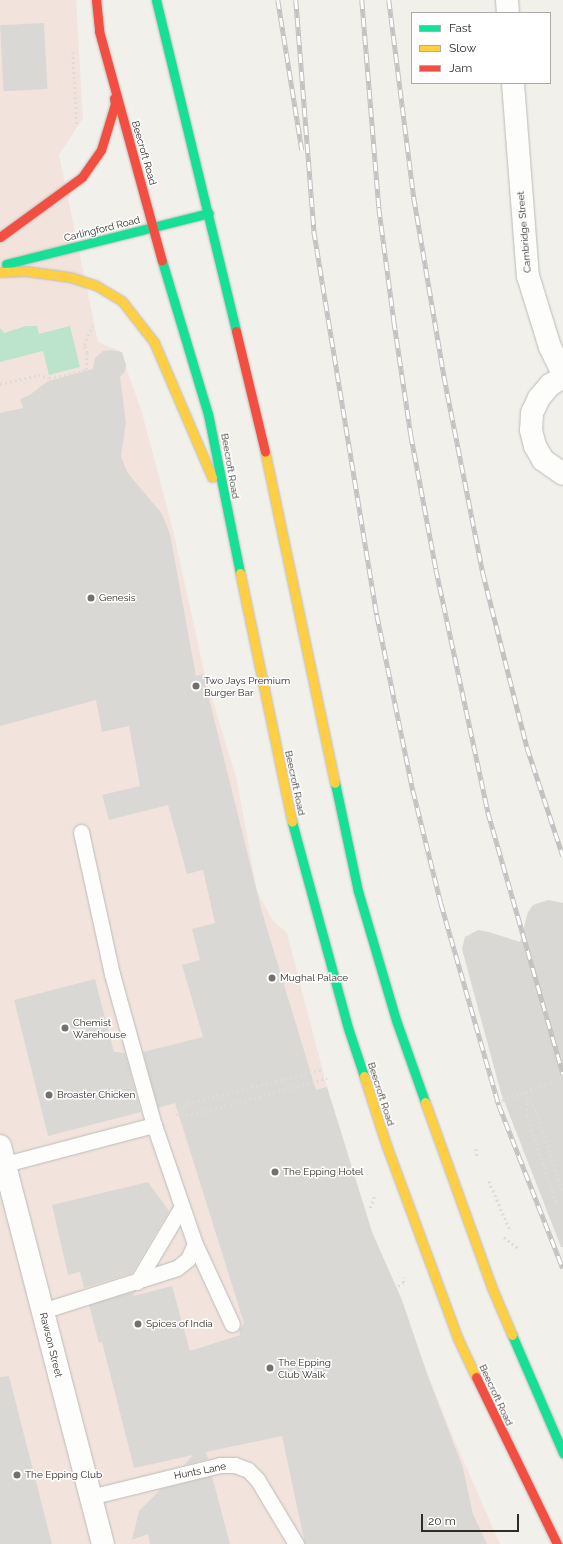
<!DOCTYPE html>
<html>
<head>
<meta charset="utf-8">
<style>
  body { margin:0 }
  #map { position:relative; width:563px; height:1544px; overflow:hidden; background:#f2f0eb; font-family:Raleway,sans-serif }
  div>[style] { position:absolute }
  .commercial>* { inset:0; background:#f2e4dd }
  .green>* { inset:0; background:#bce4cc }
  .building>* { inset:0; background:#dad8d4; transform-origin:0 0 }
  .path>* { height:2.5px; margin-top:-1.25px; transform-origin:0; background:repeating-linear-gradient(90deg,#dddcda 0 2px,transparent 0 5px) }
  .roads { filter:drop-shadow(0 0 1px #bcbbb7) drop-shadow(0 0 1px #bcbbb7) }
  .lane>* { height:15px; margin:-7.5px; padding:0 7.5px; transform-origin:7.5px; border-radius:7.5px; background:#fdfdfc }
  .street>* { height:22px; margin:-11px; padding:0 11px; transform-origin:11px; border-radius:11px; background:#fdfdfc }
  .fast>* { height:9px; margin:-4.5px; padding:0 4.5px; transform-origin:4.5px; border-radius:4.5px; background:#16e098 }
  .slow>* { height:9px; margin:-4.5px; padding:0 4.5px; transform-origin:4.5px; border-radius:4.5px; background:#ffcf43 }
  .jam>* { height:9px; margin:-4.5px; padding:0 4.5px; transform-origin:4.5px; border-radius:4.5px; background:#f24e42 }
  .rail>* { height:4.5px; margin-top:-2.25px; transform-origin:0; background:repeating-linear-gradient(90deg,#fff 0 9px,#c2c2c1 0 18px); box-sizing:border-box; border-block:1px solid #c2c2c1 }
  .dots>* { width:11px; height:11px; translate:-50% -50%; box-sizing:border-box; border:2px solid #fff; border-radius:50% }
  span { translate:-50% -50%; white-space:nowrap; text-align:center; line-height:1.15; -webkit-text-stroke:3px #fff; paint-order:stroke }
  .street-label { font-size:10px; color:#2e2d29 }
  .poi-label { font-size:10px; color:#2e2d29 }
  .left { translate:0 -50%; text-align:left }
  .legend { position:absolute; left:411px; top:12px; width:140px; height:72px; box-sizing:border-box; background:#fff; border:1px solid #ababa9; margin:0; padding:5px 7px; list-style:none; font-size:12px; color:#2e2d29 }
  .legend li { display:flex; align-items:center; gap:8px; height:20px }
  .legend b { width:20px; border:1px solid #ababa9 }
  .scale { position:absolute; left:421px; top:1514px; width:98px; height:18px; box-sizing:border-box; border:2px solid #2e2d29; border-top:0; padding-left:5px; font-size:12px; line-height:14px; white-space:nowrap; color:#2e2d29; -webkit-text-stroke:3px #fff; paint-order:stroke }
</style>
</head>
<body>
<div id="map">
  <div class="commercial">
    <i style="clip-path:polygon(0 0,76px 0,83px 118px,59px 155px,98px 342px,120px 351px,141px 409px,173px 530px,204px 671px,237px 781px,257px 891px,273px 921px,287px 933px,327px 1087px,372px 1232px,450px 1430px,500px 1544px,0 1544px)"></i>
  </div>
  <div class="green">
    <i style="clip-path:polygon(26px 326px,37px 326px,39px 334px,70px 326px,80px 367px,49px 375px,43px 351px,0 362px,0 328px,4px 333px)"></i>
  </div>
  <div class="building">
    <i style="left:44px;top:23px;width:66px;height:44px;rotate:87deg"></i>
    <i style="clip-path:polygon(111px 350px,122px 352px,126px 365px,125px 372px,120px 377px,126px 422px,121px 456px,127px 472px,162px 514px,170px 534px,196px 676px,203px 674px,262px 912px,316px 1090px,327px 1087px,372px 1232px,402px 1300px,427px 1374px,463px 1468px,473px 1514px,487px 1544px,305px 1544px,282px 1436px,206px 1452px,208px 1459px,184px 1465px,193px 1455px,134px 1468px,102px 1342px,99px 1343px,89px 1305px,136px 1291px,133px 1296px,172px 1286px,190px 1351px,240px 1335px,239px 1330px,244px 1323px,175px 1103px,158px 1108px,143px 1052px,203px 1037px,182px 965px,200px 960px,192px 929px,215px 923px,203px 870px,187px 874px,168px 805px,109px 820px,102px 795px,140px 786px,129px 726px,102px 732px,96px 700px,0 726px,0 413px,23px 408px,20px 399px,31px 394px,48px 381px,93px 369px,95px 358px,103px 351px)"></i>
    <i style="clip-path:polygon(548px 900px,563px 903px,563px 1247px,561px 1247px,501px 1093px,462px 949px,465px 937px,478px 930px,489px 932px,520px 942px,528px 912px,533px 905px)"></i>
    <i style="clip-path:polygon(95px 979px,114px 1052px,125px 1053px,141px 1112px,48px 1136px,14px 1000px)"></i>
    <i style="clip-path:polygon(148px 1182px,169px 1211px,132px 1273px,84px 1288px,80px 1272px,68px 1275px,52px 1205px)"></i>
    <i style="clip-path:polygon(9px 1376px,52px 1544px,0 1544px,0 1377px)"></i>
    <i style="clip-path:polygon(212px 1476px,230px 1544px,150px 1544px,148px 1534px,132px 1540px,139px 1511px,161px 1489px)"></i>
  </div>
  <div class="path">
    <i style="left:73px;top:52px;width:73px;rotate:86.9deg"></i>
    <i style="left:0;top:384px;width:39px;rotate:-13deg"></i>
    <i style="left:38px;top:375px;width:11px;rotate:15deg"></i>
    <i style="left:49px;top:378px;width:38px;rotate:-12deg"></i>
    <i style="left:86px;top:370px;width:17px;rotate:-87deg"></i>
    <i style="left:87px;top:353px;width:9px;rotate:-111deg"></i>
    <i style="left:84px;top:345px;width:21px;rotate:-67deg"></i>
    <i style="left:525px;top:1092px;width:23px;rotate:59deg"></i>
    <i style="left:537px;top:1112px;width:82px;rotate:71.6deg"></i>
    <i style="left:528px;top:1099px;width:16px;rotate:94deg"></i>
    <i style="left:527px;top:1115px;width:93px;rotate:71.2deg"></i>
    <i style="left:502px;top:1100px;width:53px;rotate:-19.8deg"></i>
    <i style="left:179px;top:1113px;width:13px;rotate:-48deg"></i>
    <i style="left:188px;top:1103px;width:139px;rotate:-14.1deg"></i>
    <i style="left:176px;top:1115px;width:15px"></i>
    <i style="left:191px;top:1115px;width:141px;rotate:-15.2deg"></i>
    <i style="left:476px;top:1149px;width:7px;rotate:82deg"></i>
    <i style="left:489px;top:1181px;width:53px;rotate:66.8deg"></i>
    <i style="left:370px;top:1208px;width:12px;rotate:-70deg"></i>
    <i style="left:504px;top:1237px;width:18px;rotate:38deg"></i>
    <i style="left:398px;top:1286px;width:6px;rotate:-31deg"></i>
    <i style="left:403px;top:1283px;width:6px;rotate:-81deg"></i>
  </div>
  <div class="roads">
    <div class="lane">
      <i style="left:81px;top:832px;width:145px;rotate:77.7deg"></i>
      <i style="left:112px;top:974px;width:157px;rotate:74.5deg"></i>
      <i style="left:5px;top:1164px;width:154px;rotate:-14.7deg"></i>
      <i style="left:154px;top:1125px;width:126px;rotate:71deg"></i>
      <i style="left:195px;top:1244px;width:17px;rotate:115deg"></i>
      <i style="left:188px;top:1259px;width:14px;rotate:141deg"></i>
      <i style="left:177px;top:1268px;width:142px;rotate:162.3deg"></i>
      <i style="left:195px;top:1244px;width:88px;rotate:65.2deg"></i>
      <i style="left:137px;top:1282px;width:86px;rotate:-59.3deg"></i>
      <i style="left:90px;top:1497px;width:134px;rotate:-13.8deg"></i>
      <i style="left:220px;top:1465px;width:15px"></i>
      <i style="left:235px;top:1465px;width:14px;rotate:21deg"></i>
      <i style="left:248px;top:1470px;width:13px;rotate:45deg"></i>
      <i style="left:257px;top:1479px;width:76px;rotate:59deg"></i>
    </div>
    <div class="street">
      <i style="left:507px;top:0;width:13px;rotate:86deg"></i>
      <i style="left:513px;top:83px;width:194px;rotate:85.6deg"></i>
      <i style="left:528px;top:276px;width:74px;rotate:72.8deg"></i>
      <i style="left:550px;top:347px;width:30px;rotate:64deg"></i>
      <i style="left:563px;top:377px;width:15px;rotate:148deg"></i>
      <i style="left:550px;top:385px;width:17px;rotate:130deg"></i>
      <i style="left:539px;top:398px;width:17px;rotate:115deg"></i>
      <i style="left:532px;top:413px;width:17px;rotate:93deg"></i>
      <i style="left:531px;top:430px;width:16px;rotate:76deg"></i>
      <i style="left:535px;top:446px;width:16px;rotate:60deg"></i>
      <i style="left:543px;top:460px;width:24px;rotate:35deg"></i>
      <i style="left:0;top:1146px;width:411px;rotate:75.5deg"></i>
    </div>
    <div class="fast">
      <i style="left:156px;top:0;width:341px;rotate:76.4deg"></i>
      <i style="left:162px;top:261px;width:160px;rotate:73.3deg"></i>
      <i style="left:208px;top:414px;width:162px;rotate:78.6deg"></i>
      <i style="left:6px;top:264px;width:209px;rotate:-14.1deg"></i>
      <i style="left:335px;top:783px;width:110px;rotate:78deg"></i>
      <i style="left:358px;top:891px;width:134px;rotate:73.6deg"></i>
      <i style="left:396px;top:1020px;width:87px;rotate:70.5deg"></i>
      <i style="left:292px;top:822px;width:213px;rotate:74.8deg"></i>
      <i style="left:348px;top:1028px;width:51px;rotate:71.6deg"></i>
      <i style="left:512px;top:1335px;width:129px;rotate:66.6deg"></i>
    </div>
    <div class="slow">
      <i style="left:0;top:272px;width:26px;rotate:-2deg"></i>
      <i style="left:26px;top:271px;width:44px;rotate:7.8deg"></i>
      <i style="left:70px;top:277px;width:28px;rotate:18deg"></i>
      <i style="left:97px;top:286px;width:29px;rotate:31deg"></i>
      <i style="left:122px;top:301px;width:52px;rotate:52deg"></i>
      <i style="left:154px;top:342px;width:147px;rotate:66.8deg"></i>
      <i style="left:265px;top:452px;width:338px;rotate:78.1deg"></i>
      <i style="left:240px;top:573px;width:254px;rotate:78.2deg"></i>
      <i style="left:364px;top:1076px;width:75px;rotate:72.1deg"></i>
      <i style="left:387px;top:1147px;width:205px;rotate:69.7deg"></i>
      <i style="left:458px;top:1339px;width:42px;rotate:64.7deg"></i>
      <i style="left:425px;top:1102px;width:198px;rotate:70.2deg"></i>
      <i style="left:492px;top:1288px;width:51px;rotate:66.9deg"></i>
    </div>
    <div class="jam">
      <i style="left:96px;top:0;width:31px;rotate:84deg"></i>
      <i style="left:99px;top:31px;width:238px;rotate:74.7deg"></i>
      <i style="left:0;top:237px;width:102px;rotate:-36.2deg"></i>
      <i style="left:82px;top:177px;width:33px;rotate:-55deg"></i>
      <i style="left:101px;top:150px;width:48px;rotate:-73.1deg"></i>
      <i style="left:115px;top:104px;width:6px;rotate:-99deg"></i>
      <i style="left:236px;top:331px;width:124px;rotate:76.5deg"></i>
      <i style="left:476px;top:1377px;width:186px;rotate:64.1deg"></i>
    </div>
  </div>
  <div class="rail">
    <i style="left:278px;top:0;width:152px;rotate:80.9deg"></i>
    <i style="left:296px;top:0;width:232px;rotate:85.5deg"></i>
    <i style="left:314px;top:231px;width:389px;rotate:80.7deg"></i>
    <i style="left:377px;top:615px;width:179px;rotate:78.4deg"></i>
    <i style="left:413px;top:790px;width:116px;rotate:76.1deg"></i>
    <i style="left:441px;top:903px;width:210px;rotate:74deg"></i>
    <i style="left:499px;top:1105px;width:175px;rotate:68.6deg"></i>
    <i style="left:362px;top:0;width:209px;rotate:85.3deg"></i>
    <i style="left:379px;top:208px;width:114px;rotate:82.4deg"></i>
    <i style="left:394px;top:321px;width:115px;rotate:81.5deg"></i>
    <i style="left:411px;top:435px;width:136px;rotate:79.4deg"></i>
    <i style="left:436px;top:569px;width:249px;rotate:77.9deg"></i>
    <i style="left:488px;top:812px;width:272px;rotate:74deg"></i>
    <i style="left:389px;top:0;width:200px;rotate:82.8deg"></i>
    <i style="left:414px;top:198px;width:181px;rotate:80.4deg"></i>
    <i style="left:444px;top:376px;width:201px;rotate:78.8deg"></i>
    <i style="left:483px;top:573px;width:179px;rotate:75.8deg"></i>
    <i style="left:527px;top:747px;width:115px;rotate:71.7deg"></i>
  </div>
  <div class="dots">
    <i style="left:91px;top:598px;background:#73716d"></i>
    <i style="left:196px;top:686px;background:#73716d"></i>
    <i style="left:272px;top:978px;background:#73716d"></i>
    <i style="left:65px;top:1028px;background:#73716d"></i>
    <i style="left:49px;top:1095px;background:#73716d"></i>
    <i style="left:275px;top:1172px;background:#73716d"></i>
    <i style="left:138px;top:1324px;background:#73716d"></i>
    <i style="left:270px;top:1368px;background:#73716d"></i>
    <i style="left:17px;top:1475px;background:#73716d"></i>
  </div>
  <div class="street-label">
    <span style="left:144px;top:153px;rotate:74deg">Beecroft Road</span>
    <span style="left:102px;top:229px;rotate:-14deg">Carlingford Road</span>
    <span style="left:524px;top:232px;rotate:-95deg">Cambridge Street</span>
    <span style="left:230px;top:466px;rotate:80deg">Beecroft Road</span>
    <span style="left:295px;top:783px;rotate:78deg">Beecroft Road</span>
    <span style="left:381px;top:1094px;rotate:72deg">Beecroft Road</span>
    <span style="left:51px;top:1345px;rotate:76deg">Rawson Street</span>
    <span style="left:496px;top:1395px;rotate:65deg">Beecroft Road</span>
    <span style="left:200px;top:1471px;rotate:-11deg">Hunts Lane</span>
  </div>
  <div class="poi-label">
    <span class="left" style="left:99px;top:598px">Genesis</span>
    <span class="left" style="left:204px;top:686px">Two Jays Premium<br>Burger Bar</span>
    <span class="left" style="left:280px;top:978px">Mughal Palace</span>
    <span class="left" style="left:73px;top:1028px">Chemist<br>Warehouse</span>
    <span class="left" style="left:57px;top:1095px">Broaster Chicken</span>
    <span class="left" style="left:283px;top:1172px">The Epping Hotel</span>
    <span class="left" style="left:146px;top:1324px">Spices of India</span>
    <span class="left" style="left:278px;top:1368px">The Epping<br>Club Walk</span>
    <span class="left" style="left:25px;top:1475px">The Epping Club</span>
  </div>
  <ul class="legend">
  <li><b style="height:5px;background:#16e098"></b>Fast</li>
  <li><b style="height:5px;background:#ffcf43"></b>Slow</li>
  <li><b style="height:5px;background:#f24e42"></b>Jam</li>
  </ul>
  <div class="scale">20 m</div>
</div>
</body>
</html>
